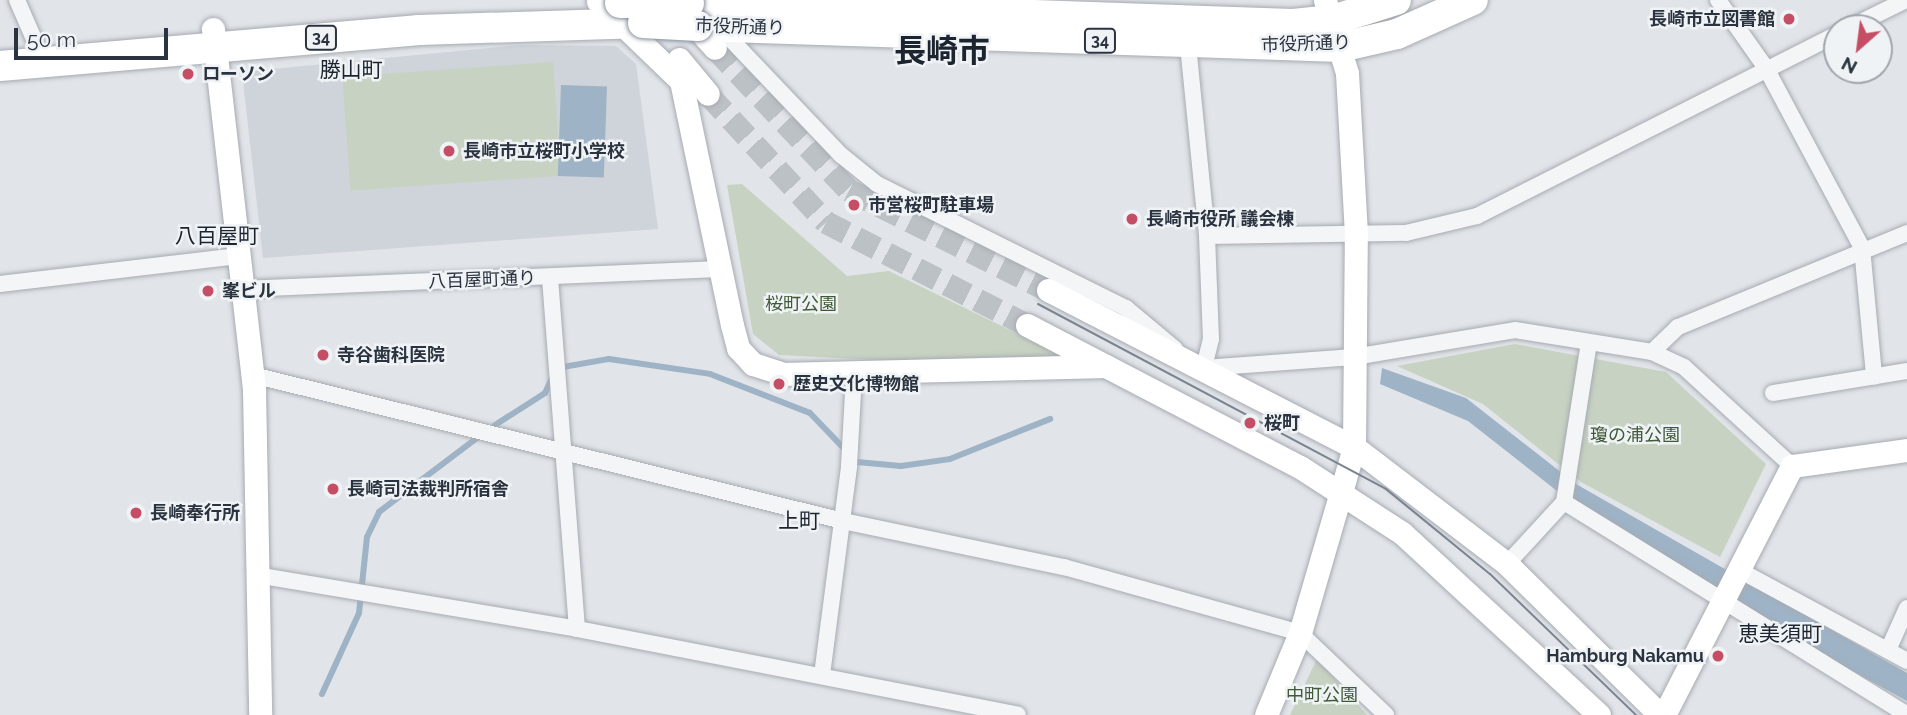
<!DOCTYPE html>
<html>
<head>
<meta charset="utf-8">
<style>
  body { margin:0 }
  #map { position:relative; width:1907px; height:715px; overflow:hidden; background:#e1e4e8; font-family:Raleway,"Noto Sans JP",sans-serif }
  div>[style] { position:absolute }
  .built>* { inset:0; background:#cfd3da }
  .green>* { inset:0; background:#c7d2c2; transform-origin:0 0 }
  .water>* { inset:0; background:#9eb3c6; transform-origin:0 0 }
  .stream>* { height:6px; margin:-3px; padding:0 3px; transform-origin:3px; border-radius:3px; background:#9eb3c6 }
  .secondary-tunnel>* { height:23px; margin-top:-11.5px; transform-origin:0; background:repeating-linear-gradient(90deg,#bcc1c6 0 23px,transparent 0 34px) }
  .roads { filter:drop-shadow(0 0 2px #a6abb2) drop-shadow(0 0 2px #a6abb2) }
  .street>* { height:16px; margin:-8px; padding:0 8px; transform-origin:8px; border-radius:8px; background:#f3f5f7 }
  .secondary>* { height:23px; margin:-11.5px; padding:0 11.5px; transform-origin:11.5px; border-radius:11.5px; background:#fff }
  .highway>* { height:30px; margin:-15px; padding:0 15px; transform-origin:15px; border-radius:15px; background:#fff }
  .tram>* { height:2px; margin:-1px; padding:0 1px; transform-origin:1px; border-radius:1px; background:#7b8491 }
  .bridges { filter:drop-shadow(0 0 2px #89929e) drop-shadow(0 0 2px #89929e) }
  .highway-bridge>* { height:30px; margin:-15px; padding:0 15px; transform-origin:15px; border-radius:15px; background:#fff }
  .dots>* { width:19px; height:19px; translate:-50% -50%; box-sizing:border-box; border:4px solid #f0f3f6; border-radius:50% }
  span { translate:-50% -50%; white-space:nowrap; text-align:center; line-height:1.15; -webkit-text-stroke:5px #f0f3f6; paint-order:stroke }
  .shield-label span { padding:2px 5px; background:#f0f3f6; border:2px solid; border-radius:5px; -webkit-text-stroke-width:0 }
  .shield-label { font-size:16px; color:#2a333f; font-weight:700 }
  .poi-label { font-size:18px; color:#2a333f; font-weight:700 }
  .right { translate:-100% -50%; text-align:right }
  .left { translate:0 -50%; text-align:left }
  .street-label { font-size:18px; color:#2a333f }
  .park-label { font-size:18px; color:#405a38 }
  .quarter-label { font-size:21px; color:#1c2430 }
  .town-label { font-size:32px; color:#1c2430; font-weight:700 }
  .north { position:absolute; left:1823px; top:14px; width:70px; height:70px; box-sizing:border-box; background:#f0f3f6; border:2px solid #a1a6ad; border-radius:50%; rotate:208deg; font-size:19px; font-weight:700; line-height:28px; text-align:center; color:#2a333f }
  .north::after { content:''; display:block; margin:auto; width:24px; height:32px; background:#c54e65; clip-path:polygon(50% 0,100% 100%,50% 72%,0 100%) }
  .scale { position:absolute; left:14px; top:28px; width:154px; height:32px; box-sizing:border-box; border:4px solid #2a333f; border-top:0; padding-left:9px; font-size:21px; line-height:24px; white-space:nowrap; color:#2a333f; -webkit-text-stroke:5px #f0f3f6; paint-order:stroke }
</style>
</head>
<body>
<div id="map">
  <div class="built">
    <i style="clip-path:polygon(521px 45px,616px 46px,636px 64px,658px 229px,263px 258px,242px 72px)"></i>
  </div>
  <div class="green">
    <i style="left:553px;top:62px;width:114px;height:211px;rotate:86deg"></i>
    <i style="clip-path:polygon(742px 184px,847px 276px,889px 271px,1094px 371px,779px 355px,753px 334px,727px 185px)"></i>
    <i style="clip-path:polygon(1515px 344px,1666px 372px,1766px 464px,1720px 557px,1581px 482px,1483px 404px,1397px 366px)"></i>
    <i style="clip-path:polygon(1317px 659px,1367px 715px,1290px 715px)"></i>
  </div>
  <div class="water">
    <i style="left:561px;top:85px;width:46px;height:91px;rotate:2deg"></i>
    <i style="clip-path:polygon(1382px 368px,1466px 398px,1576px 484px,1907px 673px,1907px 701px,1741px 610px,1557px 491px,1468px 421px,1380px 384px)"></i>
  </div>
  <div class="stream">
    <i style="left:563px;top:367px;width:47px;rotate:-9.9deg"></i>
    <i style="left:609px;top:359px;width:102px;rotate:8.4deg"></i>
    <i style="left:710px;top:374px;width:107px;rotate:21.3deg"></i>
    <i style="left:810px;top:413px;width:68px;rotate:46.2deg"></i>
    <i style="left:857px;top:462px;width:44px;rotate:5.2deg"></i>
    <i style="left:901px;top:466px;width:49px;rotate:-8.1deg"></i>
    <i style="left:950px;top:459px;width:108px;rotate:-21.8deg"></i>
    <i style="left:495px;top:425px;width:59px;rotate:-32.6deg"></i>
    <i style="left:545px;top:393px;width:19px;rotate:-65deg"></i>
    <i style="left:322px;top:694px;width:89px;rotate:-65.4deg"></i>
    <i style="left:359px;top:613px;width:76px;rotate:-84deg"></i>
    <i style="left:367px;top:537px;width:28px;rotate:-64deg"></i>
    <i style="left:379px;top:512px;width:123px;rotate:-37.1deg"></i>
  </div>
  <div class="secondary-tunnel">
    <i style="left:715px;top:48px;width:195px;rotate:46.7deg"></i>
    <i style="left:849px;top:190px;width:223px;rotate:26.7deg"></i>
    <i style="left:708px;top:94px;width:174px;rotate:47.3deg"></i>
    <i style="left:826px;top:222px;width:226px;rotate:27.1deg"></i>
  </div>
  <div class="roads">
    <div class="street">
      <i style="left:17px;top:0;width:50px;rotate:66.5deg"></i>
      <i style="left:1718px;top:0;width:83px;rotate:54.8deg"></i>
      <i style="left:1766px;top:68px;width:204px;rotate:61.9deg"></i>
      <i style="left:1862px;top:248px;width:129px;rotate:84.6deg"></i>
      <i style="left:719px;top:27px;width:177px;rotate:46.4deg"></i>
      <i style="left:841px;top:155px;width:46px;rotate:38.9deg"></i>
      <i style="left:877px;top:184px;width:278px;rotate:26.5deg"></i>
      <i style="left:1126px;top:308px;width:64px;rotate:39.9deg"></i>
      <i style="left:1849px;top:28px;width:64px;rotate:-26.2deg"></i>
      <i style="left:1188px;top:45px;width:192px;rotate:84.3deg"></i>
      <i style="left:1207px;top:236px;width:103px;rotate:87.8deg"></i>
      <i style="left:1211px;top:339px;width:30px;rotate:104deg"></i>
      <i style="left:1204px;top:368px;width:150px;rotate:-4.2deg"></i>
      <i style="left:1354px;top:357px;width:163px;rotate:-9.5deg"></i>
      <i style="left:1515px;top:330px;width:139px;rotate:9.1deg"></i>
      <i style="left:1652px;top:352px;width:35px;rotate:25deg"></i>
      <i style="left:1684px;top:367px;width:147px;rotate:42.5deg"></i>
      <i style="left:1207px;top:236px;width:199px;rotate:-0.9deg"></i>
      <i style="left:1406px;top:233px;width:73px;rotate:-13.5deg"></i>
      <i style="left:1477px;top:216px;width:403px;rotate:-26.8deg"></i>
      <i style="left:550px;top:278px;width:352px;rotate:85.6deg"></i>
      <i style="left:0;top:284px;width:240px;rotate:-6.7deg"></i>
      <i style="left:243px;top:289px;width:477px;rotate:-2.4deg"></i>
      <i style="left:1652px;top:352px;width:36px;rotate:-44deg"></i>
      <i style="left:1678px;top:327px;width:248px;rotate:-22.3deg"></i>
      <i style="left:253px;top:375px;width:608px;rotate:13.9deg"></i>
      <i style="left:843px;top:521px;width:226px;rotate:11.8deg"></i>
      <i style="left:1064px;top:567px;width:245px;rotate:15.6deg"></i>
      <i style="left:1300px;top:633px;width:119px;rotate:43.6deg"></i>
      <i style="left:1773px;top:393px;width:136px;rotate:-9.3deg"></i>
      <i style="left:1564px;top:502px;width:404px;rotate:31.8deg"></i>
      <i style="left:1507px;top:564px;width:84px;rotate:-47.4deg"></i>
      <i style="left:1564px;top:502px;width:161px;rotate:-81.1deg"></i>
      <i style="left:1739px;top:570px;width:191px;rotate:28.4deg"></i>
      <i style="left:256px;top:575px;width:326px;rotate:9.5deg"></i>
      <i style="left:577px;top:629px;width:449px;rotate:11deg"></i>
      <i style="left:1888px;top:650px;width:46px;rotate:-65.7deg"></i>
      <i style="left:822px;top:675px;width:211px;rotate:-82.6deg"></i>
      <i style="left:849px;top:466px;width:93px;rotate:-86.9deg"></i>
    </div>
    <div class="secondary">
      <i style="left:598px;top:1px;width:115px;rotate:43.9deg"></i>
      <i style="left:681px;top:81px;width:249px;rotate:78.2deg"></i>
      <i style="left:732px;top:325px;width:24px;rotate:75deg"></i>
      <i style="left:738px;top:348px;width:22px;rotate:47deg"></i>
      <i style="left:753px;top:364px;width:32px;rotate:18deg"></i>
      <i style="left:783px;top:374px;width:323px;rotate:-1.4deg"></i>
      <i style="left:688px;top:18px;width:40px;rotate:48deg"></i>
      <i style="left:213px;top:29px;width:363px;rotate:83.5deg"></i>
      <i style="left:254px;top:390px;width:325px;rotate:88.9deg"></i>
      <i style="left:679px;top:59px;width:45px;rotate:50.4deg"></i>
      <i style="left:1048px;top:290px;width:344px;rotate:27.2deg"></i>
      <i style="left:1354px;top:447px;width:193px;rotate:37.4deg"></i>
      <i style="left:1507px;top:564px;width:215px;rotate:44.6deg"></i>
      <i style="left:1027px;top:325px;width:308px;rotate:27.5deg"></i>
      <i style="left:1300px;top:467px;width:121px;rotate:32.9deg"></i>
      <i style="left:1402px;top:533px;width:268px;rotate:42.7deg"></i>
      <i style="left:1266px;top:715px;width:89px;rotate:-67.5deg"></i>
      <i style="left:1300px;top:633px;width:194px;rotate:-73.8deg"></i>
      <i style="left:1354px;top:447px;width:213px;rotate:-89.5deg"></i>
      <i style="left:1356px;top:234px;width:161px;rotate:-93.2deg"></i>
      <i style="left:1347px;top:73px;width:76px;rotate:-106.8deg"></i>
      <i style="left:1664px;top:715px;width:280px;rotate:-62.8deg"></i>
      <i style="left:1792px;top:466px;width:116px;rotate:-7.9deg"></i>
    </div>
    <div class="highway">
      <i style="left:689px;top:3px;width:604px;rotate:1.99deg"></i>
      <i style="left:1293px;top:24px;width:40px;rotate:-5.7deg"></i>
      <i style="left:1333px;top:20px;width:66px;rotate:-17.6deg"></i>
      <i style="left:698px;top:26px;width:643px;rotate:1.87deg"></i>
      <i style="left:1341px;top:47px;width:57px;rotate:-13.1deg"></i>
      <i style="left:1397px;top:34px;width:83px;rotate:-24.1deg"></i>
      <i style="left:0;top:66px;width:421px;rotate:-4.9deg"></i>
      <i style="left:419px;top:30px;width:224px;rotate:-1.8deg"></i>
    </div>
  </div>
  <div class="tram">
    <i style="left:1038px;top:304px;width:394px;rotate:28deg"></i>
    <i style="left:1386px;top:489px;width:134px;rotate:39.3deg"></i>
    <i style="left:1490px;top:574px;width:203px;rotate:44deg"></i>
  </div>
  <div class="bridges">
    <div class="highway-bridge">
      <i style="left:620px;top:3px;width:69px"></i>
      <i style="left:643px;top:23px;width:55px;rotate:3.1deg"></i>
    </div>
  </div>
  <div class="dots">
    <i style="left:1789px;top:19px;background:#c54e65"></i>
    <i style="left:188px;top:74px;background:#c54e65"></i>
    <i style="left:449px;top:151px;background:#c54e65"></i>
    <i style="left:854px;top:205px;background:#c54e65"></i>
    <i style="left:1132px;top:219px;background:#c54e65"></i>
    <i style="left:208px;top:291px;background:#c54e65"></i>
    <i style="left:323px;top:355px;background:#c54e65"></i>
    <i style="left:779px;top:384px;background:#c54e65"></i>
    <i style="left:1250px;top:423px;background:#c54e65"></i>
    <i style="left:333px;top:489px;background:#c54e65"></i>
    <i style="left:136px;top:513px;background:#c54e65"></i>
    <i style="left:1718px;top:656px;background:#c54e65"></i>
  </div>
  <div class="shield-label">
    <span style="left:321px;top:38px">34</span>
    <span style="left:1100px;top:41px">34</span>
  </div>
  <div class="poi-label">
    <span class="right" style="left:1775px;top:19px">長崎市立図書館</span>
    <span class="left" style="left:202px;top:74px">ローソン</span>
    <span class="left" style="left:463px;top:151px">長崎市立桜町小学校</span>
    <span class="left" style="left:868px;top:205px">市営桜町駐車場</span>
    <span class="left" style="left:1146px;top:219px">長崎市役所 議会棟</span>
    <span class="left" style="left:222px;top:291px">峯ビル</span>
    <span class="left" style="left:337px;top:355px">寺谷歯科医院</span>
    <span class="left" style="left:793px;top:384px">歴史文化博物館</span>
    <span class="left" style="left:1264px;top:423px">桜町</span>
    <span class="left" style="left:347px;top:489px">長崎司法裁判所宿舎</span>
    <span class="left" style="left:150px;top:513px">長崎奉行所</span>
    <span class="right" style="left:1704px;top:656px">Hamburg Nakamu</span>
  </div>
  <div class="street-label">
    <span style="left:740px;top:27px;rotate:2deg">市役所通り</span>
    <span style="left:1306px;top:44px;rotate:-2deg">市役所通り</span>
    <span style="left:482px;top:280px;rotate:-2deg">八百屋町通り</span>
  </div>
  <div class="park-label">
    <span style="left:801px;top:304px">桜町公園</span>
    <span style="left:1635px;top:435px">瓊の浦公園</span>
    <span style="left:1322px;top:695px">中町公園</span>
  </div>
  <div class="quarter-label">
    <span style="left:351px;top:70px">勝山町</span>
    <span style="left:217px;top:236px">八百屋町</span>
    <span style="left:799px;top:521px">上町</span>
    <span style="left:1780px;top:634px">恵美須町</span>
  </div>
  <div class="town-label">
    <span style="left:942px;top:51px">長崎市</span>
  </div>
  <div class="north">N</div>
  <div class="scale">50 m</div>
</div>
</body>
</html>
